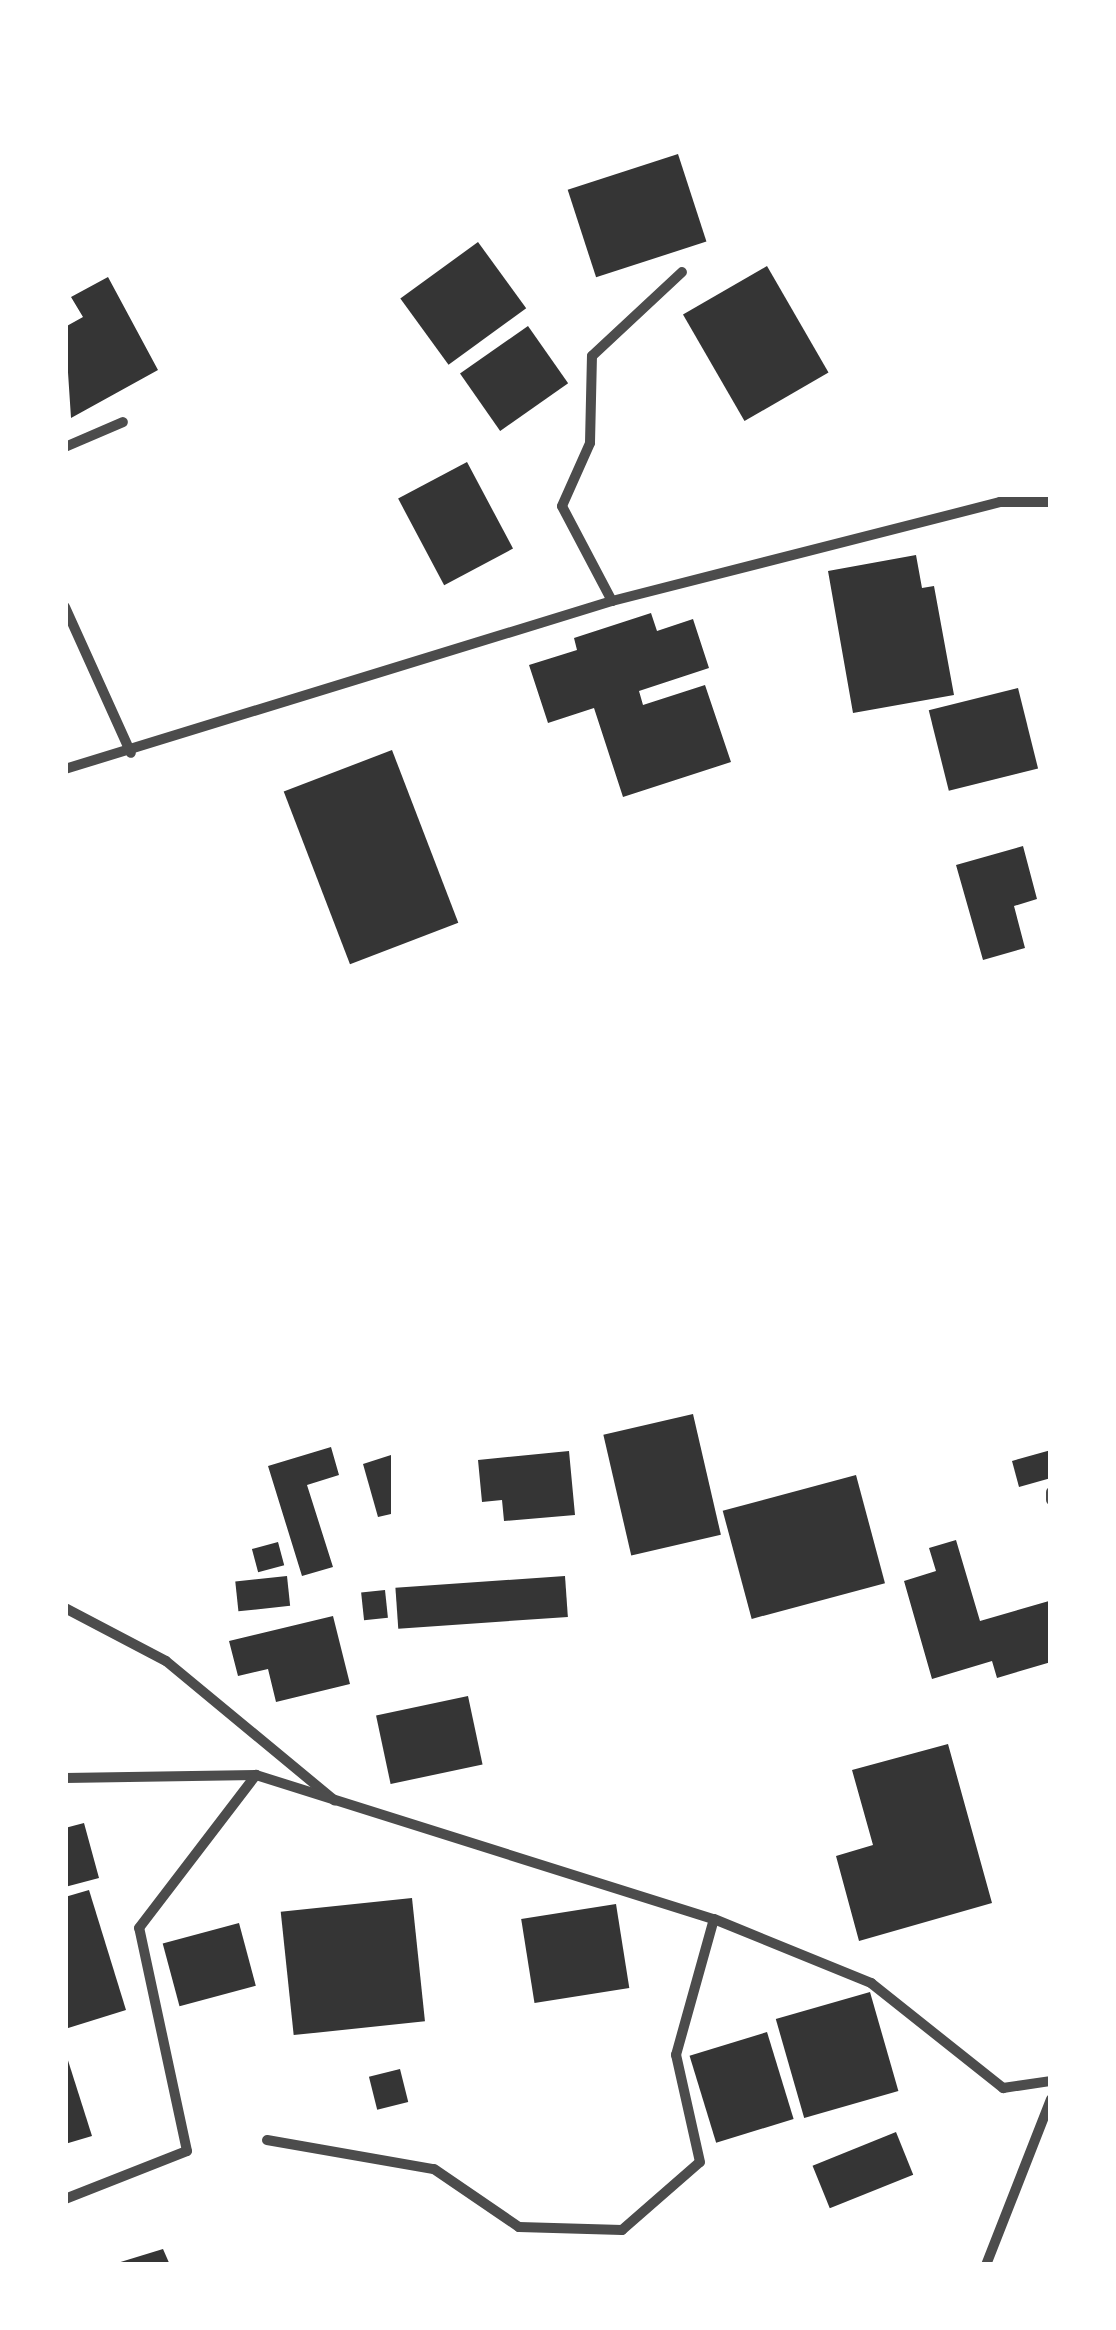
<!DOCTYPE html>
<html>
<head>
<meta charset="utf-8">
<style>
  body { margin:0 }
  #map { position:relative; width:1116px; height:2330px; overflow:hidden; background:#fff; font-family:Georgia,serif }
  div>[style] { position:absolute }
  .building>* { inset:0; background:#353535; transform-origin:0 0 }
  .minor>* { height:10px; margin:-5px; padding:0 5px; transform-origin:5px; border-radius:5px; background:#4c4c4c }
  span { translate:-50% -50%; white-space:nowrap; text-align:center; line-height:1.15; -webkit-text-stroke:10px #fff; paint-order:stroke }
  .frame { position:absolute; inset:0; border:68px solid #fff; pointer-events:none }
</style>
</head>
<body>
<div id="map">
  <div class="building">
    <i style="left:678px;top:154px;width:92px;height:116px;rotate:72deg"></i>
    <i style="left:478px;top:242px;width:82px;height:96px;rotate:54deg"></i>
    <i style="left:767px;top:266px;width:123px;height:97px;rotate:60deg"></i>
    <i style="clip-path:polygon(108px 277px,158px 370px,71px 418px,65px 327px,83px 317px,71px 297px)"></i>
    <i style="left:528px;top:326px;width:70px;height:83px;rotate:55deg"></i>
    <i style="left:467px;top:462px;width:98px;height:78px;rotate:62deg"></i>
    <i style="clip-path:polygon(916px 555px,922px 588px,934px 586px,954px 695px,853px 713px,828px 571px)"></i>
    <i style="clip-path:polygon(651px 613px,657px 631px,693px 619px,709px 668px,639px 691px,643px 705px,705px 685px,731px 762px,623px 797px,594px 708px,548px 723px,529px 665px,577px 650px,574px 638px)"></i>
    <i style="left:1018px;top:688px;width:83px;height:92px;rotate:76deg"></i>
    <i style="left:392px;top:750px;width:185px;height:116px;rotate:69deg"></i>
    <i style="clip-path:polygon(1023px 846px,1037px 899px,1014px 906px,1025px 948px,983px 960px,956px 865px)"></i>
    <i style="left:693px;top:1414px;width:124px;height:92px;rotate:77deg"></i>
    <i style="clip-path:polygon(331px 1447px,339px 1475px,307px 1485px,333px 1567px,302px 1576px,268px 1466px)"></i>
    <i style="clip-path:polygon(1051px 1450px,1051px 1478px,1019px 1487px,1012px 1461px)"></i>
    <i style="clip-path:polygon(569px 1451px,575px 1515px,504px 1521px,502px 1500px,482px 1502px,478px 1460px)"></i>
    <i style="clip-path:polygon(391px 1455px,391px 1514px,378px 1517px,363px 1464px)"></i>
    <i style="left:856px;top:1475px;width:112px;height:138px;rotate:75deg"></i>
    <i style="clip-path:polygon(956px 1540px,980px 1621px,1049px 1601px,1051px 1662px,997px 1678px,992px 1661px,932px 1679px,904px 1581px,936px 1571px,929px 1548px)"></i>
    <i style="left:278px;top:1542px;width:24px;height:27px;rotate:75deg"></i>
    <i style="left:287px;top:1576px;width:30px;height:52px;rotate:84deg"></i>
    <i style="left:565px;top:1576px;width:41px;height:170px;rotate:86deg"></i>
    <i style="left:385px;top:1590px;width:28px;height:24px;rotate:84deg"></i>
    <i style="clip-path:polygon(333px 1616px,350px 1684px,276px 1702px,268px 1669px,238px 1676px,229px 1641px)"></i>
    <i style="left:468px;top:1696px;width:70px;height:94px;rotate:78deg"></i>
    <i style="clip-path:polygon(948px 1744px,992px 1903px,859px 1941px,836px 1856px,873px 1845px,852px 1770px)"></i>
    <i style="clip-path:polygon(84px 1823px,99px 1878px,65px 1887px,65px 1828px)"></i>
    <i style="clip-path:polygon(89px 1890px,126px 2010px,65px 2029px,65px 1897px)"></i>
    <i style="left:412px;top:1898px;width:124px;height:132px;rotate:84deg"></i>
    <i style="left:616px;top:1904px;width:85px;height:96px;rotate:81deg"></i>
    <i style="left:239px;top:1923px;width:65px;height:79px;rotate:75deg"></i>
    <i style="left:870px;top:1992px;width:103px;height:98px;rotate:74deg"></i>
    <i style="left:767px;top:2032px;width:91px;height:81px;rotate:73deg"></i>
    <i style="clip-path:polygon(65px 2051px,92px 2136px,65px 2144px)"></i>
    <i style="left:400px;top:2069px;width:34px;height:32px;rotate:76deg"></i>
    <i style="left:896px;top:2132px;width:46px;height:90px;rotate:68deg"></i>
    <i style="clip-path:polygon(163px 2249px,170px 2265px,114px 2265px,114px 2264px)"></i>
  </div>
  <div class="minor">
    <i style="left:65px;top:447px;width:63px;rotate:-23.3deg"></i>
    <i style="left:612px;top:601px;width:107px;rotate:-117.8deg"></i>
    <i style="left:562px;top:506px;width:69px;rotate:-66deg"></i>
    <i style="left:590px;top:443px;width:87px;rotate:-88.7deg"></i>
    <i style="left:592px;top:356px;width:123px;rotate:-43deg"></i>
    <i style="left:65px;top:607px;width:160px;rotate:65.7deg"></i>
    <i style="left:65px;top:769px;width:572px;rotate:-17.07deg"></i>
    <i style="left:612px;top:601px;width:400px;rotate:-14.3deg"></i>
    <i style="left:1000px;top:502px;width:51px"></i>
    <i style="left:1051px;top:1492px;width:8px;rotate:90deg"></i>
    <i style="left:65px;top:1608px;width:114px;rotate:27.7deg"></i>
    <i style="left:166px;top:1661px;width:219px;rotate:39.6deg"></i>
    <i style="left:65px;top:1778px;width:191px;rotate:-0.9deg"></i>
    <i style="left:256px;top:1775px;width:480px;rotate:17.5deg"></i>
    <i style="left:714px;top:1919px;width:170px;rotate:22.2deg"></i>
    <i style="left:871px;top:1983px;width:169px;rotate:38.5deg"></i>
    <i style="left:1003px;top:2088px;width:49px;rotate:-8.3deg"></i>
    <i style="left:267px;top:2140px;width:169px;rotate:9.9deg"></i>
    <i style="left:434px;top:2169px;width:103px;rotate:34.3deg"></i>
    <i style="left:519px;top:2227px;width:103px;rotate:1.7deg"></i>
    <i style="left:622px;top:2230px;width:103px;rotate:-41.1deg"></i>
    <i style="left:700px;top:2162px;width:110px;rotate:-102.6deg"></i>
    <i style="left:676px;top:2055px;width:141px;rotate:-74.4deg"></i>
    <i style="left:65px;top:2199px;width:131px;rotate:-21.5deg"></i>
    <i style="left:187px;top:2151px;width:228px;rotate:-102.1deg"></i>
    <i style="left:139px;top:1928px;width:193px;rotate:-52.6deg"></i>
    <i style="left:986px;top:2265px;width:178px;rotate:-68.6deg"></i>
  </div>
  <div class="frame"></div>
</div>
</body>
</html>
